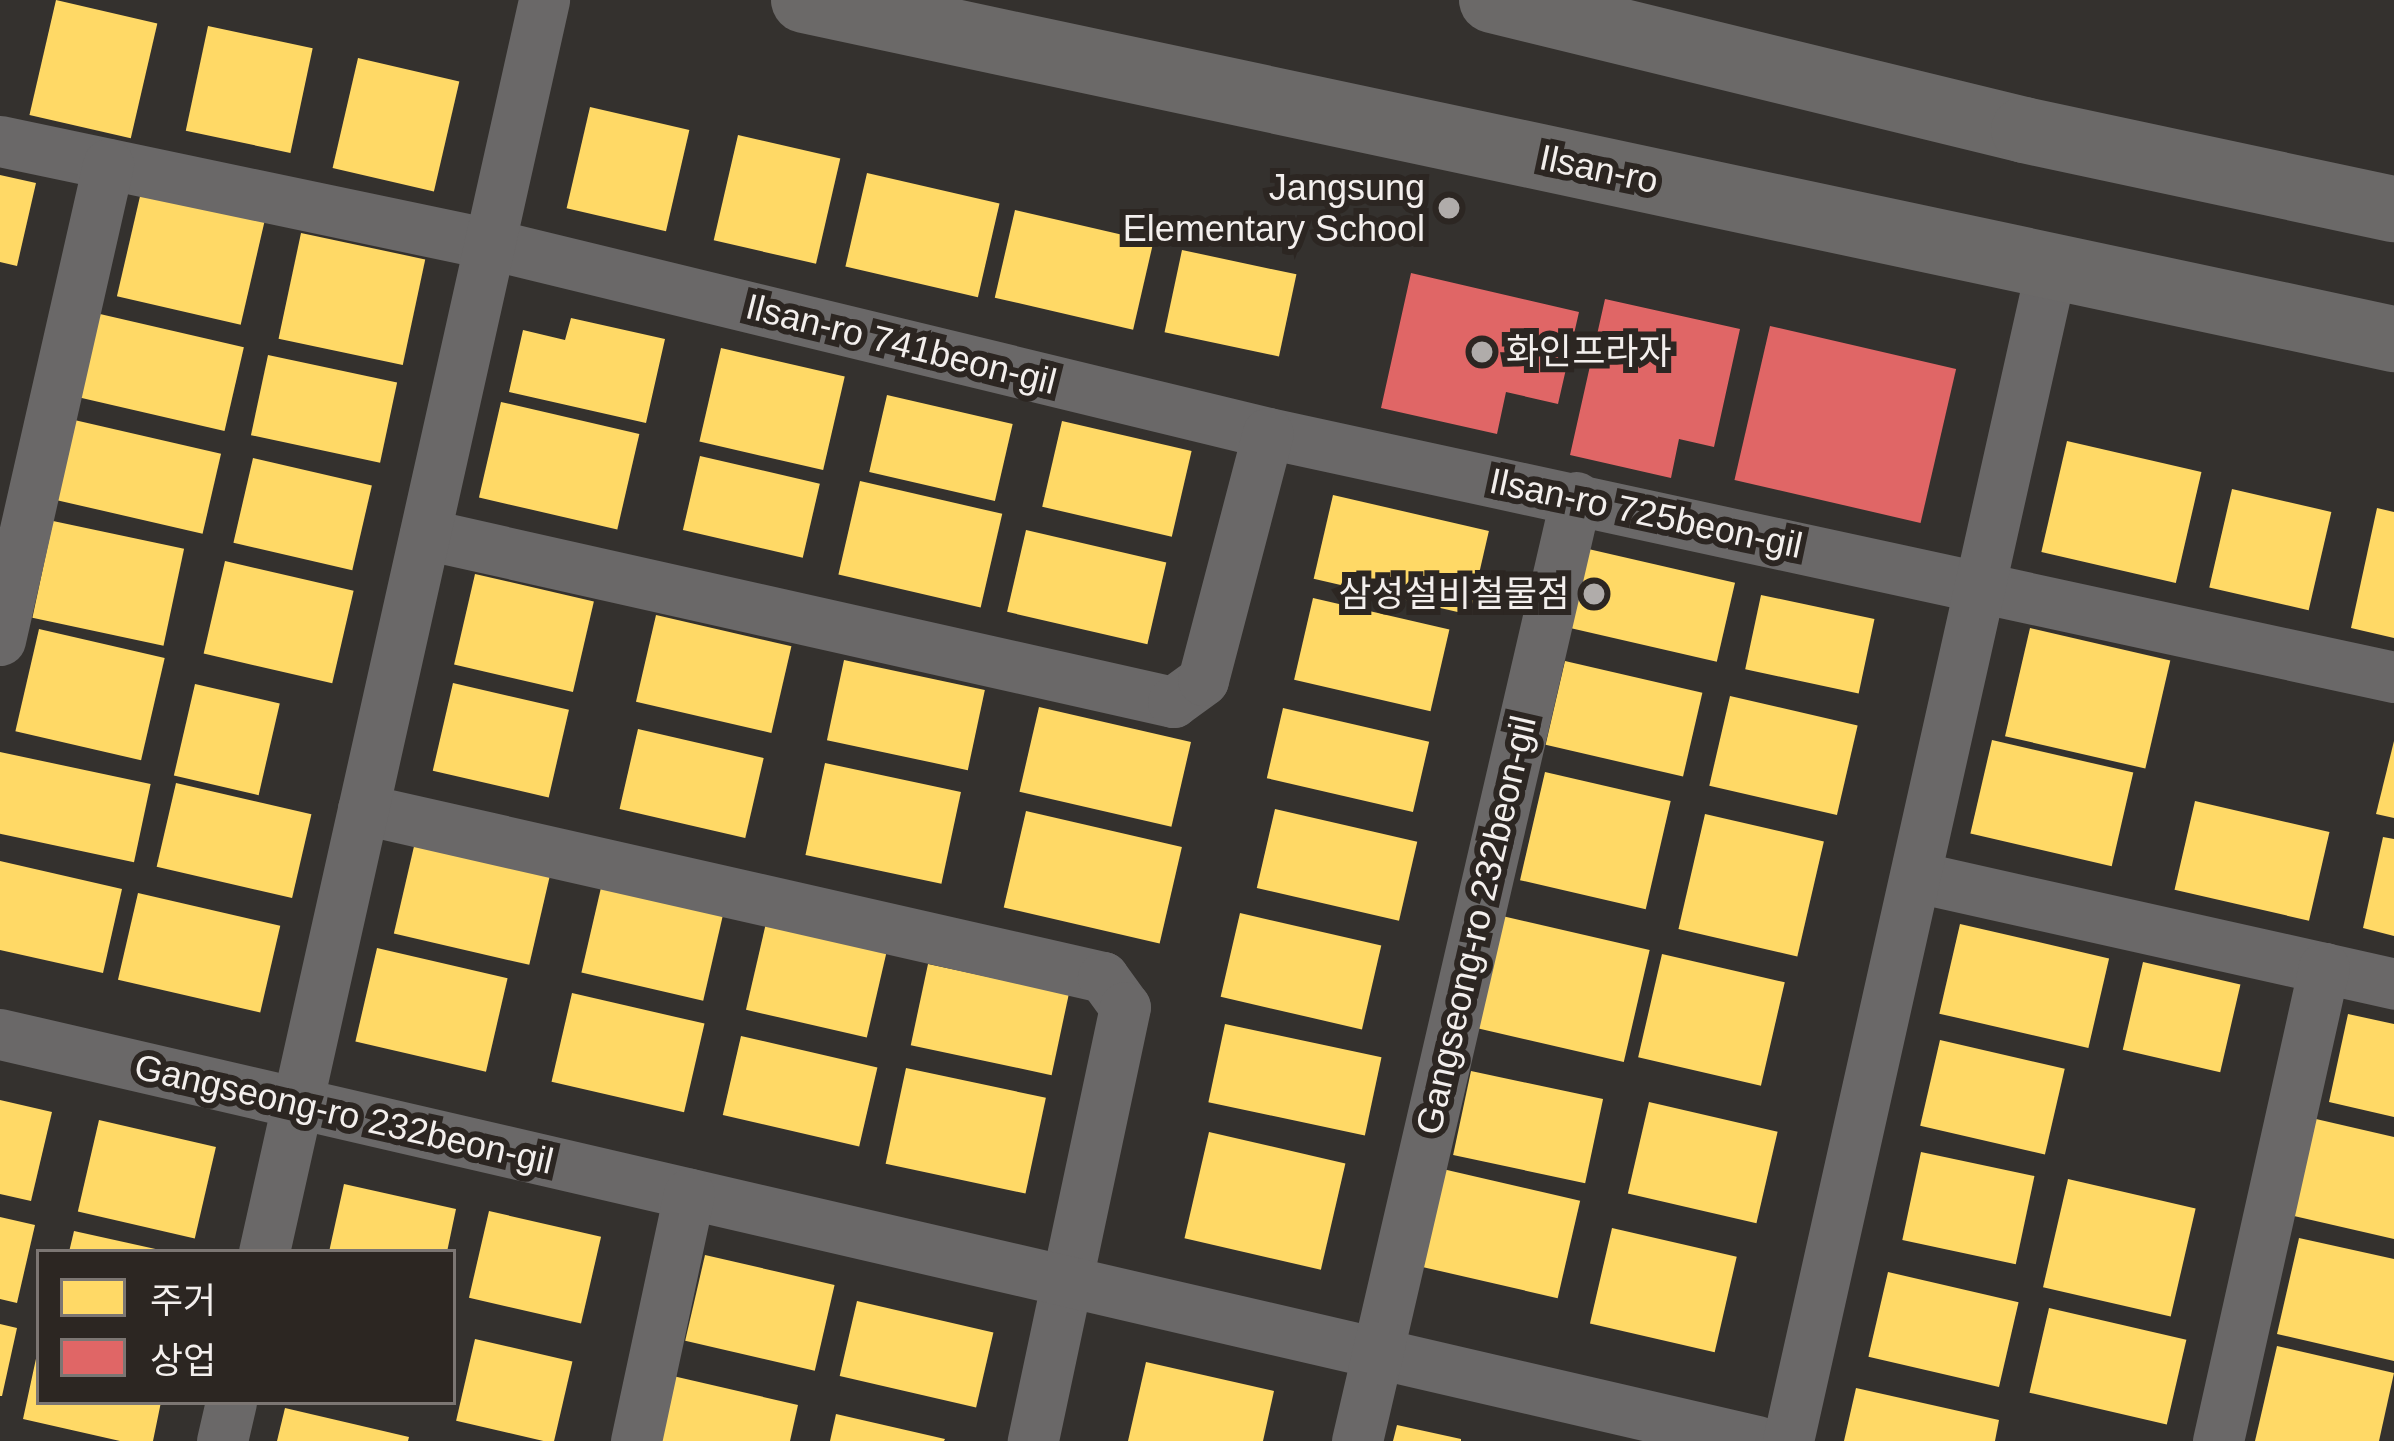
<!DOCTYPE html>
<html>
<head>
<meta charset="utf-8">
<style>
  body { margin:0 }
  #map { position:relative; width:2394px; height:1441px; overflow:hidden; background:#34312e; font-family:Arial,"Noto Sans KR",sans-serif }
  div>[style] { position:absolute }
  .homes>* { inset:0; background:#ffd966; transform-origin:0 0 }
  .shops>* { inset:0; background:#e06666; transform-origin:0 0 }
  .minor>* { height:51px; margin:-25.5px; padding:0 25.5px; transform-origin:25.5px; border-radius:25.5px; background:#6a6868 }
  .primary>* { height:66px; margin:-33px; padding:0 33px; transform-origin:33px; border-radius:33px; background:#6b6968 }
  .dots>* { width:33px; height:33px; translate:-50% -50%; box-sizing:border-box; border:6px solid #2c2622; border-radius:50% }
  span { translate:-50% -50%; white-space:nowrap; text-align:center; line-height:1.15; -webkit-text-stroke:12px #2c2622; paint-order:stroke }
  .street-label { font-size:36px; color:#f3efed }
  .poi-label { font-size:36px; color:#f3efed }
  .right { translate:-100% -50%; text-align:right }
  .left { translate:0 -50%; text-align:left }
  .legend { position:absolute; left:36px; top:1249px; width:420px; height:156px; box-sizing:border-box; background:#2c2622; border:3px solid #7c7673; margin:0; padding:15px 21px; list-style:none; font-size:36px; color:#f3efed }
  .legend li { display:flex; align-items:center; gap:24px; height:60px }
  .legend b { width:60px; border:3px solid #7c7673 }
</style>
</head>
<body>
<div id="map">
  <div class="homes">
    <i style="left:56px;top:0;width:104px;height:118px;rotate:13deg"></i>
    <i style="left:208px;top:26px;width:107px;height:107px;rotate:12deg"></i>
    <i style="left:358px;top:58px;width:104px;height:113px;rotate:13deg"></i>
    <i style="left:590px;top:107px;width:102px;height:104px;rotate:13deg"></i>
    <i style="left:738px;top:135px;width:105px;height:108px;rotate:13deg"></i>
    <i style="left:867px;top:173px;width:136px;height:96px;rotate:13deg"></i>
    <i style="clip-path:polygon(0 175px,36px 183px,17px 266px,0 262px)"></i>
    <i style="left:141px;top:192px;width:127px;height:107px;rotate:13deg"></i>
    <i style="left:1015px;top:210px;width:142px;height:90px;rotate:13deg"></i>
    <i style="left:301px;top:233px;width:127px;height:108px;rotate:12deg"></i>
    <i style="left:1182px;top:250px;width:117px;height:84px;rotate:12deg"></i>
    <i style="left:87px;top:311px;width:161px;height:86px;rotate:13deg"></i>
    <i style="clip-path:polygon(571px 318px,665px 339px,646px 423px,509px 392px,523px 330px,565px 340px)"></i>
    <i style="left:721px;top:348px;width:127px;height:96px;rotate:13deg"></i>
    <i style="left:268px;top:355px;width:132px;height:82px;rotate:12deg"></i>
    <i style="left:887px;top:395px;width:129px;height:79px;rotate:13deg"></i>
    <i style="left:501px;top:402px;width:142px;height:98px;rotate:13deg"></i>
    <i style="left:70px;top:419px;width:155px;height:82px;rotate:13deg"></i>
    <i style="left:1062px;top:421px;width:133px;height:88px;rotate:13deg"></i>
    <i style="left:2067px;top:441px;width:138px;height:114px;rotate:13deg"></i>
    <i style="left:700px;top:456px;width:123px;height:76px;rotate:13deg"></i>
    <i style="left:253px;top:458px;width:122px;height:87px;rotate:13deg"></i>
    <i style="left:860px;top:481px;width:146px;height:96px;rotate:13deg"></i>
    <i style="left:2232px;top:489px;width:102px;height:101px;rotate:13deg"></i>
    <i style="left:1333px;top:495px;width:160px;height:86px;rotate:13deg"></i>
    <i style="clip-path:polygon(2377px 508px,2394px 512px,2394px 638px,2351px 628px)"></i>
    <i style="left:53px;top:521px;width:134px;height:99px;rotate:12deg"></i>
    <i style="left:1026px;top:530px;width:144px;height:84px;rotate:13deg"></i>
    <i style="left:1584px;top:548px;width:155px;height:81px;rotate:13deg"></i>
    <i style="left:225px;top:561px;width:132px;height:95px;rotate:13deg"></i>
    <i style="left:475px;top:574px;width:122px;height:93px;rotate:13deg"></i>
    <i style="left:1761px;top:595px;width:116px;height:76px;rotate:12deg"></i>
    <i style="left:1313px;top:598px;width:140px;height:84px;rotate:13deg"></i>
    <i style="left:656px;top:615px;width:139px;height:89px;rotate:13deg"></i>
    <i style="left:2030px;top:628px;width:144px;height:111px;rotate:13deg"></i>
    <i style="left:39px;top:629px;width:129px;height:105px;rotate:13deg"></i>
    <i style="left:844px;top:660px;width:144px;height:82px;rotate:12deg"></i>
    <i style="left:1565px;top:661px;width:141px;height:86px;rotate:13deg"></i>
    <i style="left:453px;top:683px;width:119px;height:90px;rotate:13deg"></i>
    <i style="left:195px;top:684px;width:87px;height:94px;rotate:13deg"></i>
    <i style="left:1730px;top:696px;width:131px;height:92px;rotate:13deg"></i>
    <i style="left:1039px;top:707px;width:156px;height:87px;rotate:13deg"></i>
    <i style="left:1283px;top:708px;width:150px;height:72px;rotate:13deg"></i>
    <i style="left:638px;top:729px;width:129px;height:82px;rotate:13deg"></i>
    <i style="left:1992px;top:740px;width:145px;height:96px;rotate:13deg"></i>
    <i style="clip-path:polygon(2394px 741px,2394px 818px,2376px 814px)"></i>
    <i style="left:0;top:752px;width:154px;height:80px;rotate:12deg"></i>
    <i style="left:825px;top:763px;width:139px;height:94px;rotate:12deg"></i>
    <i style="left:1545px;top:772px;width:129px;height:111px;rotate:13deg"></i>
    <i style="left:176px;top:783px;width:139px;height:86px;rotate:13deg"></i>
    <i style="left:2195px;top:801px;width:138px;height:91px;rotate:13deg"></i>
    <i style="left:1275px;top:809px;width:146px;height:81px;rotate:13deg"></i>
    <i style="left:1026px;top:811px;width:160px;height:99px;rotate:13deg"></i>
    <i style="left:1705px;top:814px;width:122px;height:118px;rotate:13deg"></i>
    <i style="clip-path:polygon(2383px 837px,2394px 839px,2394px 936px,2363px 928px)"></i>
    <i style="left:415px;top:842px;width:139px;height:94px;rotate:13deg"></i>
    <i style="clip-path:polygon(0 861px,122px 889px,103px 973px,0 950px)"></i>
    <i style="left:603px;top:879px;width:125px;height:96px;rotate:13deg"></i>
    <i style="left:138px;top:893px;width:146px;height:89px;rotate:13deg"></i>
    <i style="left:1485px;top:912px;width:169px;height:115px;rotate:13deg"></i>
    <i style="left:1240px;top:913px;width:145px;height:86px;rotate:13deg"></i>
    <i style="left:766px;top:923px;width:124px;height:89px;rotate:13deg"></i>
    <i style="left:1960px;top:924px;width:153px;height:92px;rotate:13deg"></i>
    <i style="left:377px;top:948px;width:134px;height:96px;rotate:13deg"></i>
    <i style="left:1662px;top:954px;width:126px;height:106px;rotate:13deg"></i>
    <i style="left:2143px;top:962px;width:100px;height:90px;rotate:13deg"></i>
    <i style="left:928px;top:964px;width:144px;height:83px;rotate:12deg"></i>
    <i style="left:572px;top:993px;width:136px;height:91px;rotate:13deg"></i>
    <i style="clip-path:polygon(2348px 1014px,2394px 1024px,2394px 1117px,2329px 1102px)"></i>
    <i style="left:1225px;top:1024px;width:160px;height:80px;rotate:12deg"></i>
    <i style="left:741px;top:1036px;width:140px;height:81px;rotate:13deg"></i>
    <i style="left:1940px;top:1040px;width:128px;height:88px;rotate:13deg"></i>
    <i style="left:906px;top:1068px;width:143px;height:98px;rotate:12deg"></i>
    <i style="left:1471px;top:1071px;width:135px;height:86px;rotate:12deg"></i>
    <i style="clip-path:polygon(0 1100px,52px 1112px,31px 1201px,0 1194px)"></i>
    <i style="left:1649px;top:1102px;width:132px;height:94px;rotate:13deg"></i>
    <i style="clip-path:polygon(2316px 1119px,2394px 1137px,2394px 1239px,2294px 1216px)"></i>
    <i style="left:99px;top:1120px;width:120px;height:94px;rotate:13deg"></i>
    <i style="left:1209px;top:1132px;width:140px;height:109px;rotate:13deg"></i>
    <i style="left:1921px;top:1152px;width:116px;height:90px;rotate:12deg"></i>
    <i style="left:1434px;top:1167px;width:150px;height:100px;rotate:13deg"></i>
    <i style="left:2068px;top:1179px;width:131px;height:111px;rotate:13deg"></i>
    <i style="clip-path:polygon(344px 1184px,456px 1209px,447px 1252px,329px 1252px)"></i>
    <i style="left:489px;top:1211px;width:115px;height:89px;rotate:13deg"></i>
    <i style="clip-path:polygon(0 1217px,35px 1225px,17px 1303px,0 1299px)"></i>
    <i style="left:1612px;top:1228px;width:128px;height:98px;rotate:13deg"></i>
    <i style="clip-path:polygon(74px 1231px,160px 1250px,160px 1252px,69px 1252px)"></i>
    <i style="clip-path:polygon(2299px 1238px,2394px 1259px,2394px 1361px,2277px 1334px)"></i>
    <i style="left:705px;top:1255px;width:133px;height:88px;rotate:13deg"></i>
    <i style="left:1888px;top:1272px;width:134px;height:87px;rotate:13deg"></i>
    <i style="left:857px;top:1301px;width:140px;height:77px;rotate:13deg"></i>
    <i style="left:2049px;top:1308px;width:141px;height:87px;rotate:13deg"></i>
    <i style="clip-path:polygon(0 1324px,17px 1328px,2px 1396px,0 1396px)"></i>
    <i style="left:475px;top:1339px;width:100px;height:84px;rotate:13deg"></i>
    <i style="clip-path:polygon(2277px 1346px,2394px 1373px,2379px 1441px,2255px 1441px)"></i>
    <i style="clip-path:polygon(37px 1354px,39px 1402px,161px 1402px,153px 1441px,120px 1441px,23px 1419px)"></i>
    <i style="clip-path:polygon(1146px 1362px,1274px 1391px,1263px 1441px,1128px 1441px)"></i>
    <i style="clip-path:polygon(673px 1376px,798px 1405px,790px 1441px,660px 1441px)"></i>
    <i style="clip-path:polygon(1856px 1388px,1999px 1420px,1995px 1441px,1844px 1441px)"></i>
    <i style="clip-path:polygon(285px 1408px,409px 1437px,408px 1441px,277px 1441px)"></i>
    <i style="clip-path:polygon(836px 1414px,945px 1439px,944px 1441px,830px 1441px)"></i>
    <i style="clip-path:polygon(1397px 1425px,1461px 1439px,1461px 1441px,1393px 1441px)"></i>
  </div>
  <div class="shops">
    <i style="clip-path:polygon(1411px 273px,1579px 312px,1558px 404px,1506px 392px,1497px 434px,1381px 408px)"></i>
    <i style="clip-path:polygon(1605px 299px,1740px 329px,1714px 447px,1679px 439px,1671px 478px,1570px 455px)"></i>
    <i style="left:1770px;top:326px;width:191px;height:158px;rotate:13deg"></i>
  </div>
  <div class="minor">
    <i style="left:0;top:141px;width:501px;rotate:11.87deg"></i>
    <i style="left:490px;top:244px;width:801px;rotate:13.65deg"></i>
    <i style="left:1268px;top:433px;width:1152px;rotate:12.23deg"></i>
    <i style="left:425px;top:534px;width:767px;rotate:12.66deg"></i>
    <i style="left:1173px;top:702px;width:37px;rotate:-36deg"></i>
    <i style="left:1203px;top:680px;width:255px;rotate:-75.3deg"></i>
    <i style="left:0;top:640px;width:488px;rotate:-77.2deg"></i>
    <i style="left:363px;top:809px;width:759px;rotate:12.79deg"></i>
    <i style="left:1103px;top:977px;width:37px;rotate:54deg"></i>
    <i style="left:1125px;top:1007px;width:444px;rotate:102deg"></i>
    <i style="left:1917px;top:877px;width:489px;rotate:12.6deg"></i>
    <i style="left:0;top:1034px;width:1804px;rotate:13.04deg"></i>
    <i style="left:264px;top:1252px;width:1283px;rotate:-77.39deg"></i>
    <i style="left:222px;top:1441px;width:40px;rotate:-77deg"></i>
    <i style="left:636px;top:1441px;width:253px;rotate:-77.9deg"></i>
    <i style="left:1357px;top:1441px;width:969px;rotate:-76.94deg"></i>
    <i style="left:1788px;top:1441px;width:1202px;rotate:-77.36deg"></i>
    <i style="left:2218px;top:1441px;width:485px;rotate:-77.4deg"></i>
  </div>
  <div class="primary">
    <i style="left:804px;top:0;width:1626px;rotate:12.04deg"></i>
    <i style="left:1492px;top:0;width:548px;rotate:13.73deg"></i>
    <i style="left:2024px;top:130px;width:378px;rotate:12.1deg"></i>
  </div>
  <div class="dots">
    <i style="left:1449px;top:208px;background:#b0acaa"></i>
    <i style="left:1482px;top:352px;background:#b0acaa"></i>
    <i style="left:1594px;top:594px;background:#b0acaa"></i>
  </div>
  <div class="street-label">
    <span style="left:1599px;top:169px;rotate:12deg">Ilsan-ro</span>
    <span style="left:901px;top:344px;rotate:14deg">Ilsan-ro 741beon-gil</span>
    <span style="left:1646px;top:513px;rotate:12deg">Ilsan-ro 725beon-gil</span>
    <span style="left:1476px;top:925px;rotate:-77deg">Gangseong-ro 232beon-gil</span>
    <span style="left:344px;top:1114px;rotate:13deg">Gangseong-ro 232beon-gil</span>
  </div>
  <div class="poi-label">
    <span class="right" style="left:1425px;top:208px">Jangsung<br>Elementary School</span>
    <span class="left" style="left:1506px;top:352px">화인프라자</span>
    <span class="right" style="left:1570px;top:594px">삼성설비철물점</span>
  </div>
  <ul class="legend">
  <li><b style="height:33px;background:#ffd966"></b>주거</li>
  <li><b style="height:33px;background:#e06666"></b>상업</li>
  </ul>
</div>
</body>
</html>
